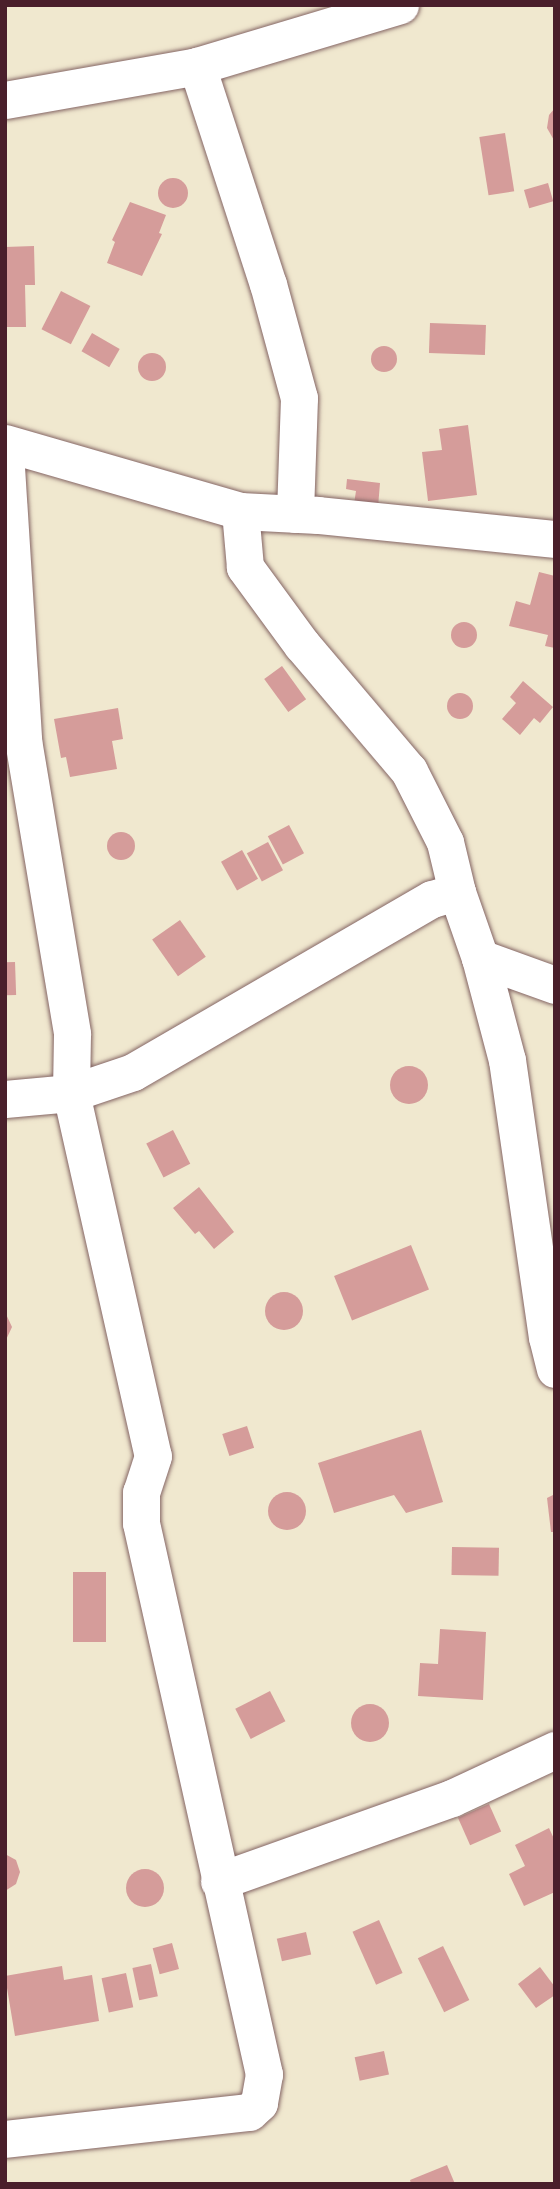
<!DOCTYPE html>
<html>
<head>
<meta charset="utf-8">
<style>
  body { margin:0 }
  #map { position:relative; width:560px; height:2189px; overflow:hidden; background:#f0e8cf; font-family:"Libre Caslon Text",serif }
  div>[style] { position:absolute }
  .building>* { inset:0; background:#d59c9a; transform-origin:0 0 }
  .round { border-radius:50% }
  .roads { filter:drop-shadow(0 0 2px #846564) drop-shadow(0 0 2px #846564) }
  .minor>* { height:37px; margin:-18.5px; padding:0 18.5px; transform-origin:18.5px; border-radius:18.5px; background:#fff }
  span { translate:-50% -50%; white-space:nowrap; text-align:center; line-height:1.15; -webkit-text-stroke:7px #fff; paint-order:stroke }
  .frame { position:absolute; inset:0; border:7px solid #4a1f2b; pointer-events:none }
</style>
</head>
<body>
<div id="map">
  <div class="building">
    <i style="clip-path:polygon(555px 108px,555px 142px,547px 128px,549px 115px)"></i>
    <i style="left:505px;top:133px;width:59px;height:26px;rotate:81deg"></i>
    <i class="round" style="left:158px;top:178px;width:30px;height:30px"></i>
    <i style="left:548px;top:183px;width:19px;height:25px;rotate:74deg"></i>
    <i style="clip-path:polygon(130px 202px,166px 215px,159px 233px,162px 234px,142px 276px,107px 263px,115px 242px,112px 240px)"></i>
    <i style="clip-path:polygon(34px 246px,35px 285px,25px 285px,26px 327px,5px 327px,5px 247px)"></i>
    <i style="left:61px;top:291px;width:33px;height:43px;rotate:27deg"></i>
    <i style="left:430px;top:323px;width:56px;height:30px;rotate:2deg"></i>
    <i style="left:92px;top:333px;width:32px;height:21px;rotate:30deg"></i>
    <i class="round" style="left:371px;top:346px;width:26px;height:26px"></i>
    <i class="round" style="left:138px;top:353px;width:28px;height:28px"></i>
    <i style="clip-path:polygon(468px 425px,477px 495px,428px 501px,422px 452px,442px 450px,439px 429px)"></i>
    <i style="clip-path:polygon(347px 479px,380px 483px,378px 507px,354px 504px,356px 491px,346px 489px)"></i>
    <i style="clip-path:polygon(539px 572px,555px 576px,555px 648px,545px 646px,548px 635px,509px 626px,516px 601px,530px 605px)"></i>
    <i class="round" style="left:451px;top:622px;width:26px;height:26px"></i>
    <i style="left:282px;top:666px;width:41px;height:22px;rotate:54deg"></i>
    <i style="clip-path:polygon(523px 681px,553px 707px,540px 723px,534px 718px,520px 735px,502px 719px,516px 703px,510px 697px)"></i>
    <i class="round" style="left:447px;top:693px;width:26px;height:26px"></i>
    <i style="clip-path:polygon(118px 708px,123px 739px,112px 741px,117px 769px,70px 777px,66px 757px,61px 758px,54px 719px)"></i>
    <i style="left:289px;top:825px;width:32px;height:24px;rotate:62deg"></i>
    <i class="round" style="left:107px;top:832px;width:28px;height:28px"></i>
    <i style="left:268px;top:842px;width:32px;height:24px;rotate:62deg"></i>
    <i style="left:242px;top:850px;width:33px;height:24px;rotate:61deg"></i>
    <i style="left:180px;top:920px;width:45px;height:34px;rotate:55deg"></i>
    <i style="left:15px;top:962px;width:33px;height:10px;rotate:88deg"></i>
    <i class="round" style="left:390px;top:1066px;width:38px;height:38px"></i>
    <i style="left:173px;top:1130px;width:38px;height:30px;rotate:63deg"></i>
    <i style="clip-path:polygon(199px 1187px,234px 1232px,214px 1249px,199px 1231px,195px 1234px,173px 1208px)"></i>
    <i style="left:411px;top:1245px;width:48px;height:83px;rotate:68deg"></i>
    <i class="round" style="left:265px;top:1292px;width:38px;height:38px"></i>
    <i style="clip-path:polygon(5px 1312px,12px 1327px,5px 1342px)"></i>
    <i style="left:247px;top:1426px;width:23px;height:26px;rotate:72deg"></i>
    <i style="clip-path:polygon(421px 1430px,443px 1502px,406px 1513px,394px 1495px,334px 1513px,318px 1463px)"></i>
    <i class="round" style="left:268px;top:1492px;width:38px;height:38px"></i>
    <i style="clip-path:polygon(555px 1494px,555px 1532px,551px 1532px,547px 1498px)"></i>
    <i style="left:452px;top:1547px;width:47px;height:28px;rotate:1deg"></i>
    <i style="left:73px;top:1572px;width:33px;height:70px"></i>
    <i style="clip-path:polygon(440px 1629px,486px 1632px,483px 1700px,418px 1696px,420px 1663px,438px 1664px)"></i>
    <i style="left:270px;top:1691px;width:34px;height:39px;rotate:63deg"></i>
    <i class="round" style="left:351px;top:1704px;width:38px;height:38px"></i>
    <i style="left:489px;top:1804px;width:30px;height:34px;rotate:66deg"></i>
    <i style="clip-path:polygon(549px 1828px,555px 1841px,555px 1892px,524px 1906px,509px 1874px,525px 1866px,515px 1845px)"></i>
    <i style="clip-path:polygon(5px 1854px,16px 1860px,20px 1872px,16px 1884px,5px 1891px)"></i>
    <i class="round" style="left:126px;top:1869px;width:38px;height:38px"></i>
    <i style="left:379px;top:1920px;width:58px;height:29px;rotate:66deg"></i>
    <i style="left:306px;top:1932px;width:23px;height:30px;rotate:77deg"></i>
    <i style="left:172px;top:1943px;width:27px;height:20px;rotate:75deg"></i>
    <i style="left:443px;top:1946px;width:60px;height:28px;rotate:64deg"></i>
    <i style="left:151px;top:1964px;width:33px;height:19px;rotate:78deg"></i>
    <i style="clip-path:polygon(62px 1966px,64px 1980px,92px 1975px,99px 2021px,15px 2036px,5px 1976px)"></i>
    <i style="clip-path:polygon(540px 1967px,555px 1987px,555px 1995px,536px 2008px,518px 1984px)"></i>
    <i style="left:126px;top:1973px;width:35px;height:25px;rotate:78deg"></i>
    <i style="left:384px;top:2051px;width:24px;height:30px;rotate:78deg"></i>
    <i style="clip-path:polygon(447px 2165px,455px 2184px,411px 2184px,410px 2180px)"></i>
  </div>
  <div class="roads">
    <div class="minor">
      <i style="left:197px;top:66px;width:229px;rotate:72deg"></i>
      <i style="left:268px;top:284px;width:118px;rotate:74.8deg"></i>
      <i style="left:299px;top:398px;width:116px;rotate:92deg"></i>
      <i style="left:5px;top:100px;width:195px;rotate:-10deg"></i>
      <i style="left:197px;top:66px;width:212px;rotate:-16.7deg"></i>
      <i style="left:5px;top:443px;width:245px;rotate:16.1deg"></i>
      <i style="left:240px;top:511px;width:78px;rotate:2.9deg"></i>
      <i style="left:318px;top:515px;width:238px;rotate:5.8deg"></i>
      <i style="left:5px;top:451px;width:290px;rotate:86.4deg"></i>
      <i style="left:23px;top:740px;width:298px;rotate:80.5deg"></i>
      <i style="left:72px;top:1034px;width:59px;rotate:91deg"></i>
      <i style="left:71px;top:1093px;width:372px;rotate:77.3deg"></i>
      <i style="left:153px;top:1456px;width:38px;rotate:108deg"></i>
      <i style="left:141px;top:1492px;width:31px;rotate:90deg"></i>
      <i style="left:141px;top:1523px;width:565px;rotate:77.42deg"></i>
      <i style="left:264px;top:2074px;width:29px;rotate:100deg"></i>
      <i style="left:259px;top:2103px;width:13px;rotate:138deg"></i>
      <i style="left:249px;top:2112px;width:245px;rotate:173.7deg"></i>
      <i style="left:457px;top:892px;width:70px;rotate:70.8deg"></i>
      <i style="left:480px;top:958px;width:106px;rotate:75.2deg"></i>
      <i style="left:507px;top:1060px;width:280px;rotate:81.8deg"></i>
      <i style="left:547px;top:1337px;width:33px;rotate:76deg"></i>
      <i style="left:480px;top:958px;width:80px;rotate:19.8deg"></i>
      <i style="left:5px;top:1099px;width:66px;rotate:-5.2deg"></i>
      <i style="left:71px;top:1093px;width:65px;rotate:-18.7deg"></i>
      <i style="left:133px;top:1072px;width:345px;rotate:-30.1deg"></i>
      <i style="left:432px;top:899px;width:26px;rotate:-16deg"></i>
      <i style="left:457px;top:892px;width:51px;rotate:-103.5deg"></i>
      <i style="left:445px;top:842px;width:80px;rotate:-116.9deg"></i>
      <i style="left:409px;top:771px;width:165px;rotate:-130.3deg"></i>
      <i style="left:302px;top:645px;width:97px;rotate:-126.2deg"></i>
      <i style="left:245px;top:567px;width:56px;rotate:-95.1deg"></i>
      <i style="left:219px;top:1881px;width:247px;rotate:-19.6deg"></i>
      <i style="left:452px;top:1798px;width:114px;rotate:-25deg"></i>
    </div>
  </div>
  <div class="frame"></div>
</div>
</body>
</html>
